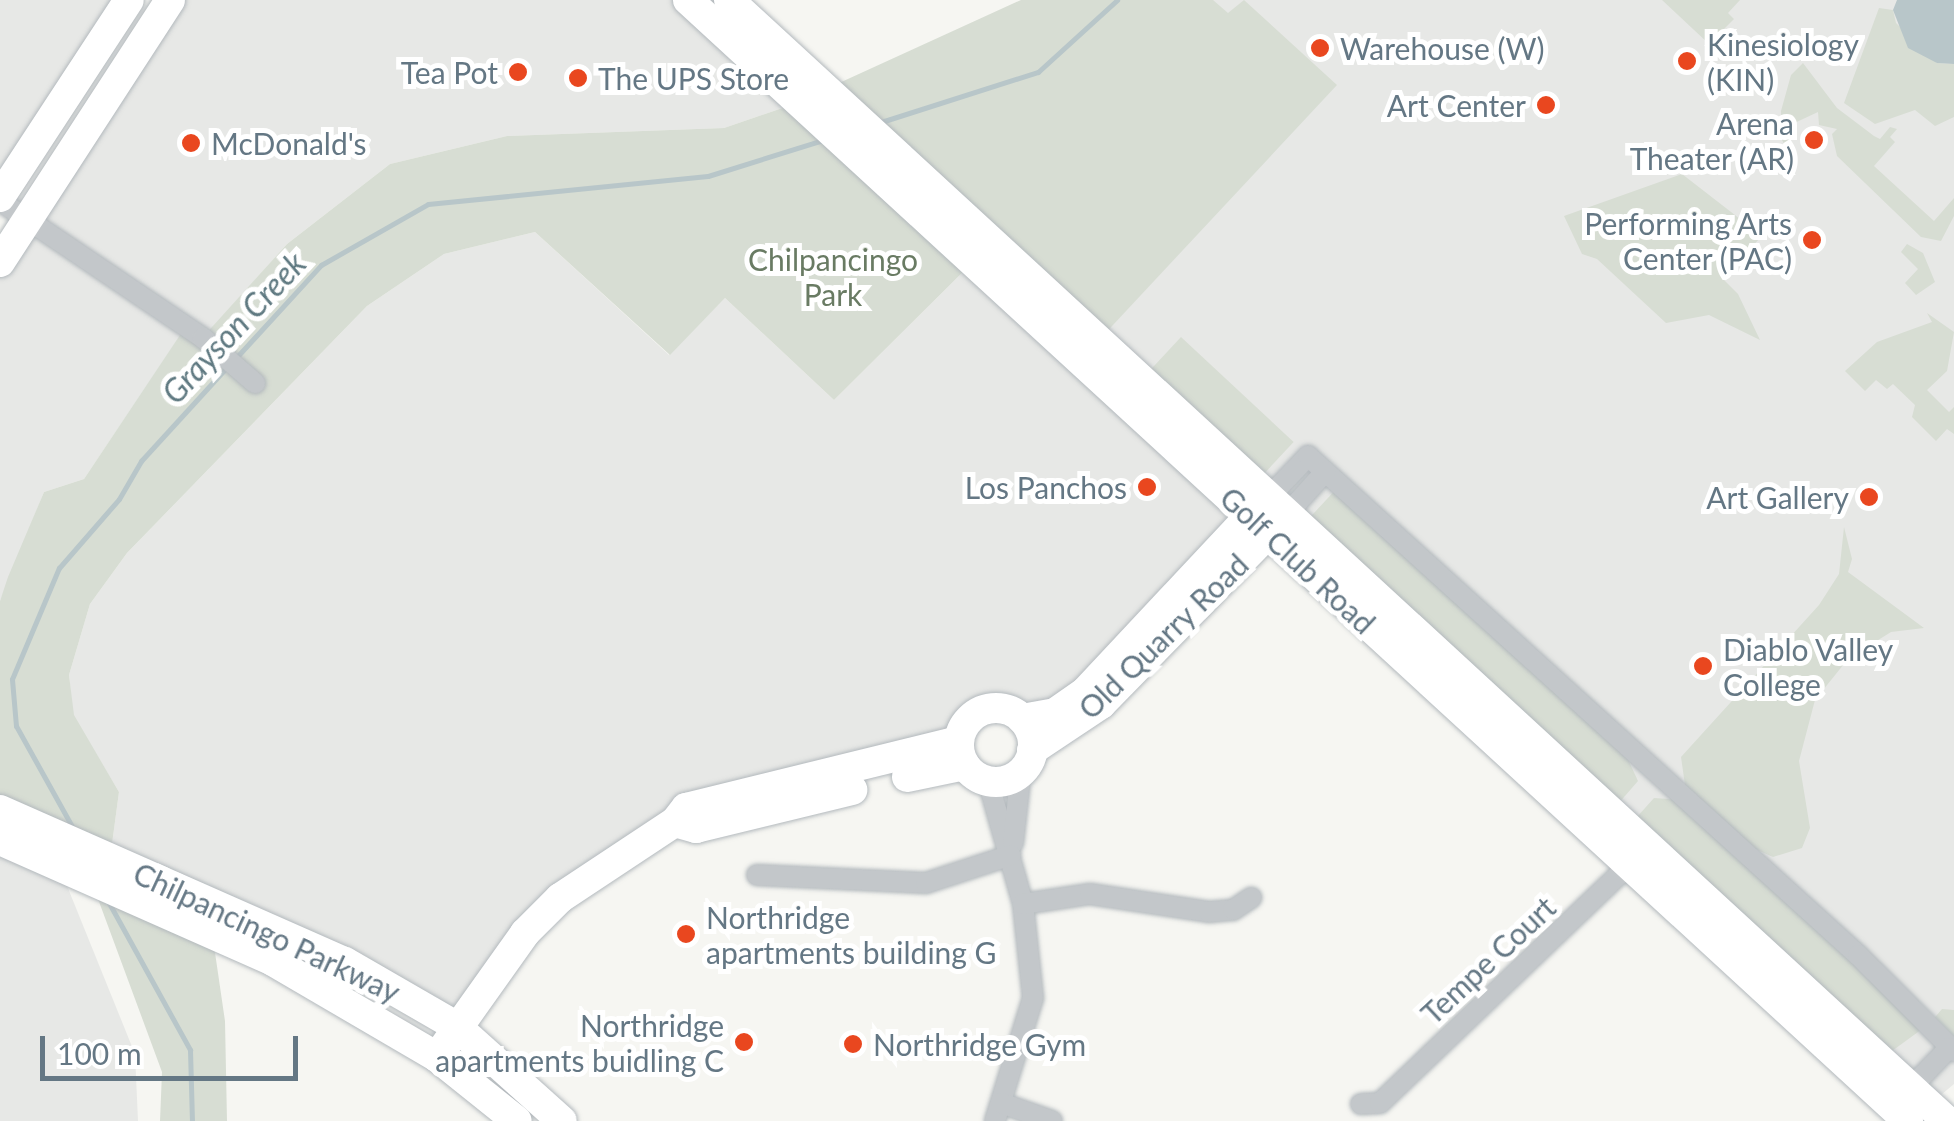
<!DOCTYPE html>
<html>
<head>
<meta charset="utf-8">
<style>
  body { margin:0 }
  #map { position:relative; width:1954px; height:1121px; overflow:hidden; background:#f6f6f2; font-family:Lato,sans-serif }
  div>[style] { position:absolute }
  .built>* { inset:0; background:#e7e8e6 }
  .green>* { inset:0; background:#d7ddd3; transform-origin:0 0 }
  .water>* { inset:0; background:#b8c6c9 }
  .stream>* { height:5px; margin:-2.5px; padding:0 2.5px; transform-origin:2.5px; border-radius:2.5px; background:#b8c6c9 }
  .roads { filter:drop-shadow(0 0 2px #b3b9bd) drop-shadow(0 0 2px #b3b9bd) }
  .street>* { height:20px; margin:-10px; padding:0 10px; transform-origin:10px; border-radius:10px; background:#c3c7ca }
  .secondary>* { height:30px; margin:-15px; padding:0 15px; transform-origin:15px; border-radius:15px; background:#fff }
  .secondary>.ring { margin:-15px; padding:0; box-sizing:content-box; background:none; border:30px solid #fff; border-radius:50% }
  .dots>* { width:28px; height:28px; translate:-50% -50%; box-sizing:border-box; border:5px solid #fff; border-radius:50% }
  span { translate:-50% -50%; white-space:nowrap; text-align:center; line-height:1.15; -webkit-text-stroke:10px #fff; paint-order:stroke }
  .poi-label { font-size:30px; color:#647784 }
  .left { translate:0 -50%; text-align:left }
  .right { translate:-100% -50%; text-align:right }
  .park-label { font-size:30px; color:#697b63 }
  .street-label { font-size:30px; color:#647784 }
  .water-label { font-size:32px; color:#5f7981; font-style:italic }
  .scale { position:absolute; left:40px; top:1036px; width:258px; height:45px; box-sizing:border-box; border:5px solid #647784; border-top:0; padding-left:12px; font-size:30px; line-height:35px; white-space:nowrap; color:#647784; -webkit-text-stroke:8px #fff; paint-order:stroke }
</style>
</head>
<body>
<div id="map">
  <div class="built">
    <i style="clip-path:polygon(0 0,129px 0,0 197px)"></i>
    <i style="clip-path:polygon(170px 0,688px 0,800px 102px,724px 128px,507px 136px,390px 164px,287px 244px,203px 338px,186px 327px,84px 479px,44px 492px,0 601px,0 264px)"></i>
    <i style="clip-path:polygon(1138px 0,1954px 0,1954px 1084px,1929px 1105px,897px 155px)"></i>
    <i style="clip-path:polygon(535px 232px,669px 355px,725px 298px,834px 400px,973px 262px,1248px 514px,1086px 691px,1012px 712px,987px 709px,961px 731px,686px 808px,597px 870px,456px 1026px,110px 859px,119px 792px,73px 715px,69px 675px,90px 604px,127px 553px,367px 306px,444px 254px)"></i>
    <i style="clip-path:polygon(0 840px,59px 866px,135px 1054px,138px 1121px,0 1121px)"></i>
  </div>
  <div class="green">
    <i style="clip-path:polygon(1021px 0,1213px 0,1228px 13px,1244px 0,1337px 85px,1099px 340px,826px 89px)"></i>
    <i style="clip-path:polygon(1662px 0,1740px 0,1728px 13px,1734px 19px,1709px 44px)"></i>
    <i style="clip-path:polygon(1879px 8px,1893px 10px,1896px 23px,1937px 63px,1954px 64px,1954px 117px,1935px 126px,1915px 110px,1875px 124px,1844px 103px)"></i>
    <i style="clip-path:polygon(1803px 63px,1837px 108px,1874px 136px,1880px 139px,1890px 127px,1897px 129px,1890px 137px,1895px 142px,1874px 166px,1934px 221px,1954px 198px,1954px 216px,1941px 241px,1921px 237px,1837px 156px,1832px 134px,1837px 129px,1819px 125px,1818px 112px,1788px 126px,1792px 158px,1782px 140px,1781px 111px,1791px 75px)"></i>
    <i style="clip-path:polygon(800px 102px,973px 262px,834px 400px,725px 298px,670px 355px,535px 232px,444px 254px,367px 306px,127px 553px,90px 604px,69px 675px,74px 715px,119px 792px,110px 859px,0 810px,0 601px,8px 577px,44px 492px,84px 479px,186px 326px,203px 337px,287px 244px,390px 164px,507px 136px,724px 128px)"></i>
    <i style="clip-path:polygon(1682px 174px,1762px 236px,1722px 278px,1738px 294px,1760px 340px,1709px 315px,1666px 323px,1597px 259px,1582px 254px,1564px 216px)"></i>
    <i style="clip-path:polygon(1907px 244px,1923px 253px,1935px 282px,1916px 295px,1905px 283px,1918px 269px,1901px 252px)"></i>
    <i style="clip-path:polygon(1927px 313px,1954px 332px,1947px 371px,1927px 390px,1949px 412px,1954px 407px,1954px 434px,1947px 429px,1936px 441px,1912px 417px,1915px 405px,1893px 384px,1887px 389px,1876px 380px,1865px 391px,1845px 371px,1877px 342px,1932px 322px)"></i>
    <i style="left:1181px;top:337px;width:154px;height:58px;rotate:43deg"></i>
    <i style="clip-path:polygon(1340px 485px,1618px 738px,1638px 781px,1611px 812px,1301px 527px)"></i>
    <i style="clip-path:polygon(1844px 527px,1852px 559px,1848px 572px,1924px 628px,1891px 632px,1848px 659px,1815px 700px,1799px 761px,1810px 828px,1802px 848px,1773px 857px,1753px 848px,1685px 785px,1681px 757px,1819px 605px,1839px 574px)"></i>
    <i style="clip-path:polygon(1654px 798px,1684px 800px,1930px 1023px,1942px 1009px,1954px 1010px,1954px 1051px,1929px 1024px,1881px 1059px,1628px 827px)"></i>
    <i style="clip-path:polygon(91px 880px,212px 932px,225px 1021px,227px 1121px,160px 1121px,162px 1072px)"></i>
  </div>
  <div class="water">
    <i style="clip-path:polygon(1897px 0,1954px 0,1954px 64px,1937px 63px,1908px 48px,1893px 10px)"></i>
  </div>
  <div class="stream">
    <i style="left:881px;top:122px;width:165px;rotate:-17.7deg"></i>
    <i style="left:1038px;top:72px;width:107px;rotate:-42.3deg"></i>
    <i style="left:234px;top:360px;width:129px;rotate:-47.5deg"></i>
    <i style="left:321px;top:265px;width:123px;rotate:-29.7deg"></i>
    <i style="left:428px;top:204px;width:281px;rotate:-5.7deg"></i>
    <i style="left:708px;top:176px;width:121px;rotate:-17.4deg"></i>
    <i style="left:74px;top:830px;width:119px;rotate:-119.1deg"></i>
    <i style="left:16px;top:726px;width:47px;rotate:-94.9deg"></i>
    <i style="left:12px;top:679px;width:121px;rotate:-67.1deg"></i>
    <i style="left:59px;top:568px;width:91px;rotate:-49deg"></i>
    <i style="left:119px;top:499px;width:44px;rotate:-59.9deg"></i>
    <i style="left:141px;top:461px;width:126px;rotate:-47.6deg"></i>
    <i style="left:109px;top:903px;width:168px;rotate:61.1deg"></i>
    <i style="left:190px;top:1050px;width:71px;rotate:88.4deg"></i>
  </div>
  <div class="roads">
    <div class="street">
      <i style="left:0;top:201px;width:245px;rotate:34deg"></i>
      <i style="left:203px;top:338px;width:69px;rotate:40.9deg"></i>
      <i style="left:1269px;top:497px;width:57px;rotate:-46.4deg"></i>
      <i style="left:1308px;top:456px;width:743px;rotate:42.22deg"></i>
      <i style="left:1858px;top:955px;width:136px;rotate:45deg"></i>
      <i style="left:1287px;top:514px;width:57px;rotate:-47.9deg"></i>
      <i style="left:988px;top:781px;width:128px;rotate:74.1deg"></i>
      <i style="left:1023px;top:904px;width:95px;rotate:83.9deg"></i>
      <i style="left:1033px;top:998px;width:129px;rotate:107.2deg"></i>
      <i style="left:1013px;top:843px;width:71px;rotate:-83.6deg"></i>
      <i style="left:757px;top:875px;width:169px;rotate:2.7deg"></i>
      <i style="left:926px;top:883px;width:89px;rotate:-18.2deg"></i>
      <i style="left:1023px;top:904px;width:68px;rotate:-8.5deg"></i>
      <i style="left:1090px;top:894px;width:120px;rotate:8.6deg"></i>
      <i style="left:1209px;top:912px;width:24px;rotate:-5deg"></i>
      <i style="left:1233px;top:910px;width:22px;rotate:-34deg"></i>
      <i style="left:1902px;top:1097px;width:68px;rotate:-46.2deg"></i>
      <i style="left:1001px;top:1103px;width:54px;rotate:19.4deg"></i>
      <i style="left:1361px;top:1104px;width:19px;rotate:-3deg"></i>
      <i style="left:1380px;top:1103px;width:353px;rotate:-43.7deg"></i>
    </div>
    <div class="secondary">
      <i style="left:688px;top:0;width:1657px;rotate:42.58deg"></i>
      <i style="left:729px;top:0;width:1655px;rotate:42.63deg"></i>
      <i style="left:0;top:197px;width:235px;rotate:-56.8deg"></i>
      <i style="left:0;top:262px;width:312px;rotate:-57deg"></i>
      <i class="ring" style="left:959px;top:708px;width:44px;height:44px"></i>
      <i style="left:1022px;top:719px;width:34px;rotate:-10deg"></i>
      <i style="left:1055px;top:713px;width:38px;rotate:-35deg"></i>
      <i style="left:1086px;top:691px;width:259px;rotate:-46.9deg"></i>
      <i style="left:1032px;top:750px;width:83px;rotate:-33.7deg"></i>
      <i style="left:1101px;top:704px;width:259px;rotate:-45.6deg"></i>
      <i style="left:907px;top:777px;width:59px;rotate:-11.7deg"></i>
      <i style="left:0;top:810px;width:377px;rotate:23.8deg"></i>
      <i style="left:345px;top:962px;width:128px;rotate:30deg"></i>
      <i style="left:456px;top:1026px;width:142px;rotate:41.9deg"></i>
      <i style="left:675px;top:822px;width:22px;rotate:16deg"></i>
      <i style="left:696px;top:828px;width:161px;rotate:-13.7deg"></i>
      <i style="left:0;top:840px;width:299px;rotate:23.9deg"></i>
      <i style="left:273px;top:961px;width:190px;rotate:30.3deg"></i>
      <i style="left:437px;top:1057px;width:102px;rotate:38.7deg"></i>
      <i style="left:437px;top:1057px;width:152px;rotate:-54.6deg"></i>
      <i style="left:525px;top:933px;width:49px;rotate:-45deg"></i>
      <i style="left:560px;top:898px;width:138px;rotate:-33.5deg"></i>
      <i style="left:675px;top:822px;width:18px;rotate:-52deg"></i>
      <i style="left:686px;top:808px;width:281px;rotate:-13.8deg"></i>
    </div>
  </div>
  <div class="dots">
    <i style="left:1320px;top:48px;background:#e9471f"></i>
    <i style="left:1687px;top:61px;background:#e9471f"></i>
    <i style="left:518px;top:72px;background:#e9471f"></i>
    <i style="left:578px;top:78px;background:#e9471f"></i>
    <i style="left:1546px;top:105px;background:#e9471f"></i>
    <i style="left:1814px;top:140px;background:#e9471f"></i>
    <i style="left:191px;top:143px;background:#e9471f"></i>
    <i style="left:1812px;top:240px;background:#e9471f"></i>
    <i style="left:1147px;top:487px;background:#e9471f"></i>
    <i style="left:1869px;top:497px;background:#e9471f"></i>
    <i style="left:1703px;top:666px;background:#e9471f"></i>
    <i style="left:686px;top:934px;background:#e9471f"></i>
    <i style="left:744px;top:1042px;background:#e9471f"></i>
    <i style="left:853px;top:1044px;background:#e9471f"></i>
  </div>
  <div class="poi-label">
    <span class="left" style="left:1707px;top:61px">Kinesiology<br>(KIN)</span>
    <span class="left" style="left:1340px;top:48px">Warehouse (W)</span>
    <span class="right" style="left:498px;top:72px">Tea Pot</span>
    <span class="left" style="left:598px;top:78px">The UPS Store</span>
    <span class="right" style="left:1526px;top:105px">Art Center</span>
    <span class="right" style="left:1794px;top:140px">Arena<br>Theater (AR)</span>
    <span class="left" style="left:211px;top:143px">McDonald's</span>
    <span class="right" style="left:1792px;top:240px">Performing Arts<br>Center (PAC)</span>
    <span class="right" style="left:1127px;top:487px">Los Panchos</span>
    <span class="right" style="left:1849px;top:497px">Art Gallery</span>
    <span class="left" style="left:1723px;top:666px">Diablo Valley<br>College</span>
    <span class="left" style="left:706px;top:934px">Northridge<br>apartments building G</span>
    <span class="right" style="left:724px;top:1042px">Northridge<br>apartments buidling C</span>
    <span class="left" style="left:873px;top:1044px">Northridge Gym</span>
  </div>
  <div class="park-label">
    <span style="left:833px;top:276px">Chilpancingo<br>Park</span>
  </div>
  <div class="street-label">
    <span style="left:1298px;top:560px;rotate:43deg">Golf Club Road</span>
    <span style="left:1163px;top:636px;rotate:-44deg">Old Quarry Road</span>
    <span style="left:267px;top:932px;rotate:25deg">Chilpancingo Parkway</span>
    <span style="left:1488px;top:960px;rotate:-43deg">Tempe Court</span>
  </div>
  <div class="water-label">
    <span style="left:234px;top:328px;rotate:-47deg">Grayson Creek</span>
  </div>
  <div class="scale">100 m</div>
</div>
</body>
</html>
